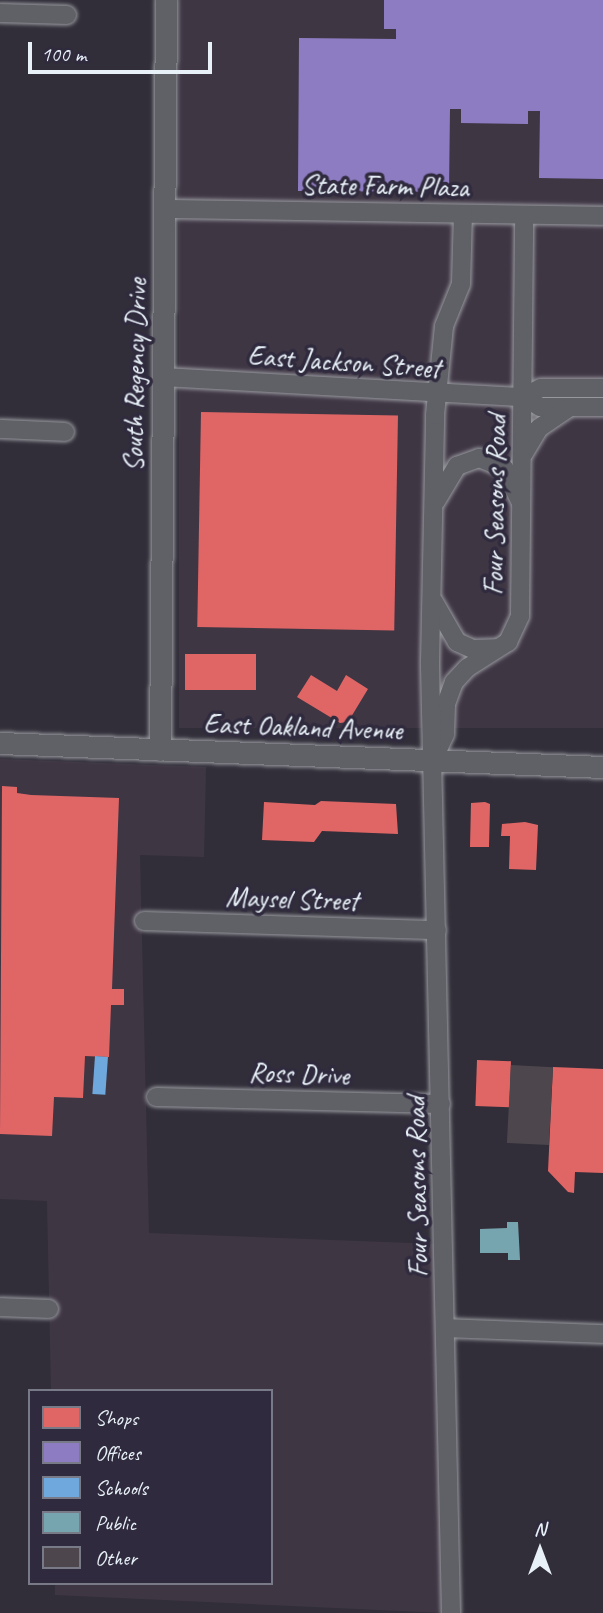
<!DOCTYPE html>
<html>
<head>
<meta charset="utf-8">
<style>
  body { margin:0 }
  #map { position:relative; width:603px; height:1613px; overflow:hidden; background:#312e39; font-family:Caveat,sans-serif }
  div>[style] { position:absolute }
  .built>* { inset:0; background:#3f3644; transform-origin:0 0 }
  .shops>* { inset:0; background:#e06666; transform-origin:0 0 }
  .offices>* { inset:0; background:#8e7cc3 }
  .schools>* { inset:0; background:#6fa8dc; transform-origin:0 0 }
  .public>* { inset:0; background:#76a5af }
  .building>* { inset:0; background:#4d474d; transform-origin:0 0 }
  .roads { filter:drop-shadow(0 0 2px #98999f) drop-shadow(0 0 2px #98999f) }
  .minor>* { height:18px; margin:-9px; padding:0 9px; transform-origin:9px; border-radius:9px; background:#606067 }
  .major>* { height:21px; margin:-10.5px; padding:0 10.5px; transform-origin:10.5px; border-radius:10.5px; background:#606067 }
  span { translate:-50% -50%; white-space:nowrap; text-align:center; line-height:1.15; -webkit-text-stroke:7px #2f2a3d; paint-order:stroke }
  .street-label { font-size:28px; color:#e8f1f8 }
  .legend { position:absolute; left:28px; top:1389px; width:245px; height:196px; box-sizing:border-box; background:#2f2a3d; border:2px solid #797a88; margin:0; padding:9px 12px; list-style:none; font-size:21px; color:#e8f1f8 }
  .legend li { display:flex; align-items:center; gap:14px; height:35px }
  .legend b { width:35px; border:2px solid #797a88 }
  .north { position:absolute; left:505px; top:1515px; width:70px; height:70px; -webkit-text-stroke:5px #2f2a3d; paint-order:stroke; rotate:0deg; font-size:19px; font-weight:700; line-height:28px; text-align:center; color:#e8f1f8 }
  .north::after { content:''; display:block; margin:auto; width:24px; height:32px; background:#e8f1f8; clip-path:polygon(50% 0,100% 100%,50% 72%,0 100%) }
  .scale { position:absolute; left:28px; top:42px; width:184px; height:32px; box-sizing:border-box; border:4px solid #e8f1f8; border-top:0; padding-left:9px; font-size:21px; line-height:24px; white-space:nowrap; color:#e8f1f8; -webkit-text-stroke:5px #2f2a3d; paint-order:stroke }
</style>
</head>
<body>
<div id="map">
  <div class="built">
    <i style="left:179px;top:0;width:424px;height:728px"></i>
    <i style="clip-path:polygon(0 759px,206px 767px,204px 857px,140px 855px,149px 1233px,437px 1244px,444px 1613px,55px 1595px,55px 1583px,271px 1583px,271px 1391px,51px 1391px,47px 1201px,0 1199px)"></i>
  </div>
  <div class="shops">
    <i style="left:201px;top:412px;width:197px;height:215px;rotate:1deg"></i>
    <i style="left:185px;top:654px;width:71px;height:36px"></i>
    <i style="clip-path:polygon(311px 675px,337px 691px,346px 675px,368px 689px,348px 722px,340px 723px,297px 697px)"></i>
    <i style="clip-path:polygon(2px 786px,17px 787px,17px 793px,31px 795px,119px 798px,112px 989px,124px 989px,124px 1005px,111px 1005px,109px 1057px,85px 1056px,83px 1098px,54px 1097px,52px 1136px,0 1134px)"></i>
    <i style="clip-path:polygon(321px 801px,396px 804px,398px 834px,322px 831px,314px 842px,262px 840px,264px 802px,315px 805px)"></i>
    <i style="clip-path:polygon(485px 802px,490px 804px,489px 847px,470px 847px,471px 803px)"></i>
    <i style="clip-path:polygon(525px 822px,538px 825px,536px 870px,509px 869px,510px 836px,501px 836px,502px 824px)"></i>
    <i style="left:477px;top:1060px;width:34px;height:46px;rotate:2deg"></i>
    <i style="clip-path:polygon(553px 1067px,603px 1069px,603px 1173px,575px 1172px,574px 1193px,568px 1192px,548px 1171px)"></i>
  </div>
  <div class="offices">
    <i style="clip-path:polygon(384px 0,603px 0,603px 179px,539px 178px,540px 111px,528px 111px,528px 124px,461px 123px,461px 109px,450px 109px,449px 192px,298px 191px,299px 38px,396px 39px,396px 29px,384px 29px)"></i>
  </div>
  <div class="schools">
    <i style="left:95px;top:1056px;width:13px;height:38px;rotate:4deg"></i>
  </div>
  <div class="public">
    <i style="clip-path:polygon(507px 1222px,518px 1222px,520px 1260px,508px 1260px,508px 1253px,480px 1253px,480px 1229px,507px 1228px)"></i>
  </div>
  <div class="building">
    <i style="left:511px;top:1065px;width:42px;height:78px;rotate:3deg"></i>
  </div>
  <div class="roads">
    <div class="minor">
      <i style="left:0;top:13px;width:67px;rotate:1.7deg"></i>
      <i style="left:165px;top:209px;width:438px;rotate:0.9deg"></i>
      <i style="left:163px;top:377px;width:361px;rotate:3.2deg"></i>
      <i style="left:523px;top:397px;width:20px;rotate:30deg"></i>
      <i style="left:540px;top:407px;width:63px"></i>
      <i style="left:523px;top:397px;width:20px;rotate:-27deg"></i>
      <i style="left:541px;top:388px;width:62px"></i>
      <i style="left:0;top:429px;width:65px;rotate:2.6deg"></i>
      <i style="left:524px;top:453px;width:29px;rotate:-59deg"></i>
      <i style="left:539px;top:428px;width:36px;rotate:-34deg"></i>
      <i style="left:436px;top:501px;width:41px;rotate:-59deg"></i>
      <i style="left:457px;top:466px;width:23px;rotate:-20deg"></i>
      <i style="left:479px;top:458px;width:27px;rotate:22deg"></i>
      <i style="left:504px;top:468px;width:37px;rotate:64deg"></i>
      <i style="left:434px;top:602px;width:46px;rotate:60.1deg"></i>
      <i style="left:457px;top:642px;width:17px;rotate:24deg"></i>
      <i style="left:473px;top:649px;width:23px;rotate:-2deg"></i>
      <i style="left:433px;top:760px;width:29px;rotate:-65deg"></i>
      <i style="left:445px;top:734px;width:30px;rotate:-88deg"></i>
      <i style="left:446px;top:704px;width:23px;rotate:-70deg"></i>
      <i style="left:454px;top:682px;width:19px;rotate:-47deg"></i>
      <i style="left:467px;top:668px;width:49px;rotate:-32.4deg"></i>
      <i style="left:508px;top:642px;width:29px;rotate:-65deg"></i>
      <i style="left:520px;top:616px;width:401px;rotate:-89.4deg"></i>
      <i style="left:144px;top:921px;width:293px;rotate:1.8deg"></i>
      <i style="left:156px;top:1097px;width:285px;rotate:1.4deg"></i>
      <i style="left:0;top:1307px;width:49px;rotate:2.3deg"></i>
      <i style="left:446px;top:1328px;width:157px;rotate:2.2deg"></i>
      <i style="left:451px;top:1613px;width:951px;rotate:-91.27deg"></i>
      <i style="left:430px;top:662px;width:247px;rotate:-88.8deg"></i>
      <i style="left:435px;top:415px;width:89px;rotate:-84.2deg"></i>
      <i style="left:444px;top:326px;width:45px;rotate:-68deg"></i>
      <i style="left:461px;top:284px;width:70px;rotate:-88.4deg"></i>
    </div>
    <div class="major">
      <i style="left:0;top:743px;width:603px;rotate:2.28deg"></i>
      <i style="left:160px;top:750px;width:750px;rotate:-89.54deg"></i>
    </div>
  </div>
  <div class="street-label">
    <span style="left:385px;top:186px;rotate:1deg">State Farm Plaza</span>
    <span style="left:344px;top:362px;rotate:4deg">East Jackson Street</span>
    <span style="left:135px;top:375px;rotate:-89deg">South Regency Drive</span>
    <span style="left:495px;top:505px;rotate:-89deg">Four Seasons Road</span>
    <span style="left:303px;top:727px;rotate:2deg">East Oakland Avenue</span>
    <span style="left:292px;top:899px;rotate:2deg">Maysel Street</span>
    <span style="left:299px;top:1074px;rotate:2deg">Ross Drive</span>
    <span style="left:417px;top:1187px;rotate:-91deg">Four Seasons Road</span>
  </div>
  <ul class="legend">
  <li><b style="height:19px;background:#e06666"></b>Shops</li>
  <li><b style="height:19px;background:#8e7cc3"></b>Offices</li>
  <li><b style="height:19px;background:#6fa8dc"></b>Schools</li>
  <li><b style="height:19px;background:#76a5af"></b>Public</li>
  <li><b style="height:19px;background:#4d474d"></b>Other</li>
  </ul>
  <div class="north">N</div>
  <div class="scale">100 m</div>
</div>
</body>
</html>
